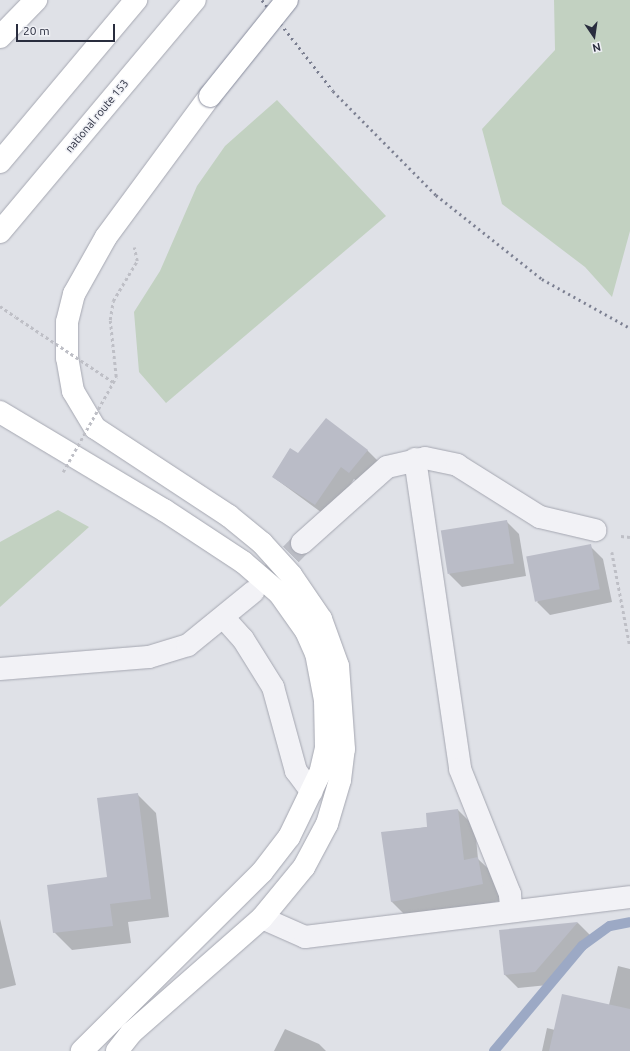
<!DOCTYPE html>
<html>
<head>
<meta charset="utf-8">
<style>
  body { margin:0 }
  #map { position:relative; width:630px; height:1051px; overflow:hidden; background:#dfe1e7; font-family:Ubuntu,sans-serif }
  div>[style] { position:absolute }
  .green>* { inset:0; background:#c2d1c1 }
  .shadow>* { inset:0; background:#0003 }
  .stream>* { height:10px; margin:-5px; padding:0 5px; transform-origin:5px; border-radius:5px; background:#9ca9c5 }
  .building>* { inset:0; background:#babcc7; transform-origin:0 0 }
  .minor-tunnel>* { height:22px; margin-top:-11px; transform-origin:0; background:repeating-linear-gradient(90deg,#bbbdc5 0 22px,transparent 0 33px) }
  .path>* { height:2.5px; margin-top:-1.25px; transform-origin:0; background:repeating-linear-gradient(90deg,#bebfc6 0 3px,transparent 0 6px) }
  .roads { filter:drop-shadow(0 0 1px #a5a7b1) drop-shadow(0 0 1px #a5a7b1) }
  .minor>* { height:22px; margin:-11px; padding:0 11px; transform-origin:11px; border-radius:11px; background:#f2f2f6 }
  .tertiary>* { height:22px; margin:-11px; padding:0 11px; transform-origin:11px; border-radius:11px; background:#f2f2f6 }
  .trunk>* { height:22px; margin:-11px; padding:0 11px; transform-origin:11px; border-radius:11px; background:#fff }
  .rail>* { height:3px; margin-top:-1.5px; transform-origin:0; background:repeating-linear-gradient(90deg,#7a7e90 0 2px,transparent 0 6px) }
  .path-bridge>* { height:2.5px; margin-top:-1.25px; transform-origin:0; background:repeating-linear-gradient(90deg,#bebfc6 0 3px,transparent 0 6px) }
  .bridges { filter:drop-shadow(0 0 1px #888c9d) drop-shadow(0 0 1px #888c9d) }
  .trunk-bridge>* { height:22px; margin:-11px; padding:0 11px; transform-origin:11px; border-radius:11px; background:#fff }
  span { translate:-50% -50%; white-space:nowrap; text-align:center; line-height:1.15; -webkit-text-stroke:3px #eff0f5; paint-order:stroke }
  .street-label { font-size:11px; color:#292d3e }
  .north { position:absolute; left:574px; top:16px; width:40px; height:40px; -webkit-text-stroke:3px #eff0f5; paint-order:stroke; rotate:167deg; font-size:11px; font-weight:700; line-height:16px; text-align:center; color:#292d3e }
  .north::after { content:''; display:block; margin:auto; width:14px; height:18px; background:#292d3e; clip-path:polygon(50% 0,100% 100%,50% 72%,0 100%) }
  .scale { position:absolute; left:16px; top:24px; width:99px; height:18px; box-sizing:border-box; border:2px solid #292d3e; border-top:0; padding-left:5px; font-size:12px; line-height:14px; white-space:nowrap; color:#292d3e; -webkit-text-stroke:3px #eff0f5; paint-order:stroke }
</style>
</head>
<body>
<div id="map">
  <div class="green">
    <i style="clip-path:polygon(554px 0,630px 0,630px 231px,612px 297px,585px 267px,502px 204px,482px 129px,555px 50px)"></i>
    <i style="clip-path:polygon(277px 100px,386px 216px,166px 403px,139px 372px,134px 312px,160px 271px,197px 186px,225px 146px)"></i>
    <i style="clip-path:polygon(58px 510px,89px 527px,0 607px,0 542px)"></i>
  </div>
  <div class="shadow">
    <i style="clip-path:polygon(367px 450px,380px 463px,363px 485px,354px 479px,329px 518px,273px 477px,298px 455px)"></i>
    <i style="clip-path:polygon(506px 521px,519px 534px,526px 576px,462px 587px,449px 574px)"></i>
    <i style="clip-path:polygon(590px 546px,603px 559px,612px 602px,550px 615px,537px 602px)"></i>
    <i style="clip-path:polygon(138px 795px,156px 813px,169px 917px,128px 922px,131px 943px,72px 950px,54px 932px,108px 878px)"></i>
    <i style="clip-path:polygon(458px 810px,475px 827px,478px 859px,495px 875px,500px 901px,409px 919px,392px 902px,382px 833px,428px 827px)"></i>
    <i style="clip-path:polygon(0 919px,16px 985px,0 989px)"></i>
    <i style="clip-path:polygon(578px 923px,591px 936px,548px 985px,518px 988px,505px 975px,500px 931px)"></i>
    <i style="clip-path:polygon(618px 966px,630px 969px,630px 1051px,542px 1051px,547px 1028px,555px 1030px,609px 1005px)"></i>
    <i style="clip-path:polygon(285px 1029px,319px 1044px,326px 1051px,274px 1051px)"></i>
  </div>
  <div class="stream">
    <i style="left:494px;top:1051px;width:137px;rotate:-50deg"></i>
    <i style="left:582px;top:946px;width:34px;rotate:-36deg"></i>
    <i style="left:610px;top:926px;width:20px;rotate:-11deg"></i>
  </div>
  <div class="building">
    <i style="clip-path:polygon(326px 418px,368px 450px,349px 473px,341px 467px,315px 505px,272px 477px,290px 448px,298px 453px)"></i>
    <i style="left:507px;top:520px;width:44px;height:67px;rotate:81deg"></i>
    <i style="left:591px;top:544px;width:46px;height:66px;rotate:79deg"></i>
    <i style="clip-path:polygon(138px 793px,151px 899px,110px 904px,113px 926px,53px 933px,47px 885px,107px 877px,97px 798px)"></i>
    <i style="clip-path:polygon(458px 809px,464px 860px,478px 857px,483px 884px,391px 902px,381px 832px,427px 827px,426px 813px)"></i>
    <i style="clip-path:polygon(578px 922px,535px 972px,504px 975px,499px 930px)"></i>
    <i style="clip-path:polygon(562px 994px,630px 1009px,630px 1051px,549px 1051px)"></i>
  </div>
  <div class="minor-tunnel">
    <i style="left:268px;top:578px;width:49px;rotate:-45.8deg"></i>
  </div>
  <div class="path">
    <i style="left:0;top:306px;width:19px;rotate:35deg"></i>
    <i style="left:116px;top:377px;width:57px;rotate:-96deg"></i>
    <i style="left:110px;top:320px;width:19px;rotate:-81deg"></i>
    <i style="left:113px;top:301px;width:47px;rotate:-59deg"></i>
    <i style="left:137px;top:261px;width:14px;rotate:-102deg"></i>
    <i style="left:621px;top:536px;width:9px;rotate:6deg"></i>
    <i style="left:612px;top:552px;width:96px;rotate:79.2deg"></i>
  </div>
  <div class="roads">
    <div class="minor">
      <i style="left:415px;top:459px;width:313px;rotate:81.7deg"></i>
      <i style="left:460px;top:769px;width:135px;rotate:68.2deg"></i>
      <i style="left:510px;top:894px;width:16px;rotate:86deg"></i>
      <i style="left:302px;top:543px;width:114px;rotate:-41.8deg"></i>
      <i style="left:387px;top:467px;width:39px;rotate:-13deg"></i>
      <i style="left:425px;top:458px;width:33px;rotate:12deg"></i>
      <i style="left:457px;top:465px;width:98px;rotate:32.1deg"></i>
      <i style="left:540px;top:517px;width:57px;rotate:13.3deg"></i>
      <i style="left:224px;top:618px;width:28px;rotate:48deg"></i>
      <i style="left:243px;top:639px;width:57px;rotate:58deg"></i>
      <i style="left:273px;top:687px;width:87px;rotate:74.7deg"></i>
      <i style="left:296px;top:771px;width:26px;rotate:53deg"></i>
      <i style="left:0;top:669px;width:149px;rotate:-4.6deg"></i>
      <i style="left:149px;top:657px;width:41px;rotate:-17.1deg"></i>
      <i style="left:188px;top:645px;width:84px;rotate:-39.2deg"></i>
    </div>
    <div class="tertiary">
      <i style="left:262px;top:918px;width:47px;rotate:23.8deg"></i>
      <i style="left:305px;top:937px;width:327px;rotate:-7deg"></i>
    </div>
    <div class="trunk">
      <i style="left:0;top:37px;width:52px;rotate:-45.8deg"></i>
      <i style="left:0;top:162px;width:212px;rotate:-50deg"></i>
      <i style="left:0;top:232px;width:303px;rotate:-50deg"></i>
      <i style="left:0;top:412px;width:191px;rotate:30.9deg"></i>
      <i style="left:164px;top:510px;width:95px;rotate:33.4deg"></i>
      <i style="left:243px;top:562px;width:48px;rotate:40.7deg"></i>
      <i style="left:279px;top:593px;width:47px;rotate:54.6deg"></i>
      <i style="left:306px;top:631px;width:24px;rotate:66deg"></i>
      <i style="left:316px;top:653px;width:48px;rotate:79.2deg"></i>
      <i style="left:325px;top:700px;width:48px;rotate:88.8deg"></i>
      <i style="left:326px;top:748px;width:26px;rotate:103deg"></i>
      <i style="left:320px;top:773px;width:71px;rotate:115.8deg"></i>
      <i style="left:289px;top:837px;width:44px;rotate:127.6deg"></i>
      <i style="left:262px;top:872px;width:254px;rotate:135.2deg"></i>
      <i style="left:117px;top:1051px;width:23px;rotate:-52deg"></i>
      <i style="left:131px;top:1033px;width:174px;rotate:-41.3deg"></i>
      <i style="left:262px;top:918px;width:66px;rotate:-50.5deg"></i>
      <i style="left:304px;top:867px;width:49px;rotate:-61.9deg"></i>
      <i style="left:327px;top:824px;width:46px;rotate:-73.5deg"></i>
      <i style="left:340px;top:780px;width:31px;rotate:-83deg"></i>
      <i style="left:344px;top:749px;width:83px;rotate:-94.1deg"></i>
      <i style="left:338px;top:666px;width:50px;rotate:-109.9deg"></i>
      <i style="left:321px;top:619px;width:53px;rotate:-124.3deg"></i>
      <i style="left:291px;top:575px;width:43px;rotate:-132.2deg"></i>
      <i style="left:262px;top:543px;width:43px;rotate:-140.7deg"></i>
      <i style="left:229px;top:516px;width:160px;rotate:-146.7deg"></i>
      <i style="left:95px;top:428px;width:43px;rotate:-120.7deg"></i>
      <i style="left:73px;top:391px;width:34px;rotate:-100deg"></i>
      <i style="left:67px;top:358px;width:36px;rotate:-90deg"></i>
      <i style="left:67px;top:322px;width:29px;rotate:-76deg"></i>
      <i style="left:74px;top:294px;width:65px;rotate:-60.7deg"></i>
      <i style="left:106px;top:237px;width:175px;rotate:-53.6deg"></i>
    </div>
  </div>
  <div class="rail">
    <i style="left:262px;top:0;width:115px;rotate:52deg"></i>
    <i style="left:333px;top:91px;width:146px;rotate:45.3deg"></i>
    <i style="left:436px;top:195px;width:135px;rotate:38.4deg"></i>
    <i style="left:542px;top:279px;width:101px;rotate:29.1deg"></i>
  </div>
  <div class="path-bridge">
    <i style="left:16px;top:317px;width:117px;rotate:33.8deg"></i>
    <i style="left:63px;top:472px;width:109px;rotate:-60.8deg"></i>
  </div>
  <div class="bridges">
    <div class="trunk-bridge">
      <i style="left:210px;top:96px;width:123px;rotate:-51.3deg"></i>
    </div>
  </div>
  <div class="street-label">
    <span style="left:97px;top:116px;rotate:-50deg">national route 153</span>
  </div>
  <div class="north">N</div>
  <div class="scale">20 m</div>
</div>
</body>
</html>
